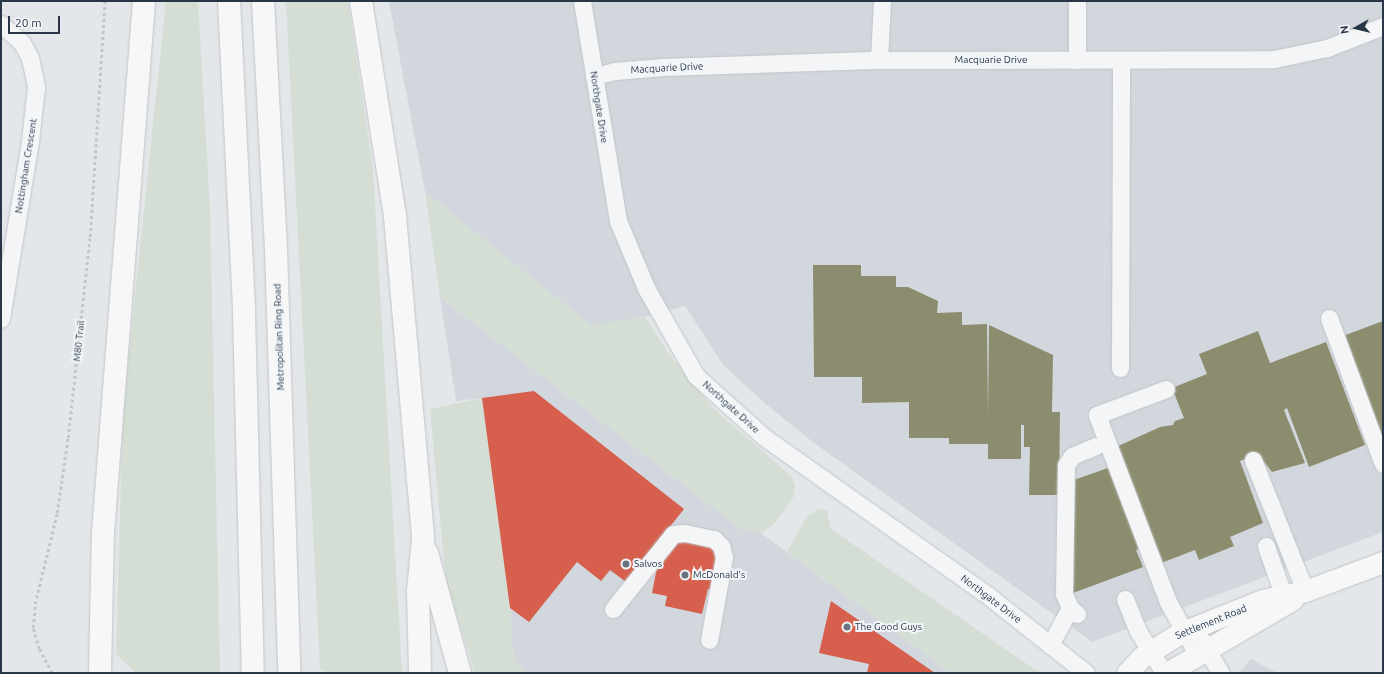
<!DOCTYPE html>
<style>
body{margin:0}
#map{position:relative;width:1384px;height:674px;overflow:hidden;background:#e4e7ea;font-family:Ubuntu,sans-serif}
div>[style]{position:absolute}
.built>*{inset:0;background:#d2d7dd}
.green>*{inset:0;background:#d5ded4}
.shops>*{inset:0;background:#d6604d}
.industry>*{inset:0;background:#8c8c6e}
.path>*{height:2.5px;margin-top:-1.25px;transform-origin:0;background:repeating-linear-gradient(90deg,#c2c6ca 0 3px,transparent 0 6px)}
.roads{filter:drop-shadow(0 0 1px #c2c5c8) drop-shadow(0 0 1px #c2c5c8)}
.minor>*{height:17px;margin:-8.5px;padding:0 8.5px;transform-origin:8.5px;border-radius:8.5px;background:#f4f5f6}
.major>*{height:21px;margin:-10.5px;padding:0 10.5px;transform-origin:10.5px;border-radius:10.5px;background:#f7f7f8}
.highway>*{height:22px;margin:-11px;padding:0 11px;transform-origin:11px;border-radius:11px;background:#f7f7f8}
.dots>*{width:11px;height:11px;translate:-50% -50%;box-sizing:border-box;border:2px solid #f2f6f9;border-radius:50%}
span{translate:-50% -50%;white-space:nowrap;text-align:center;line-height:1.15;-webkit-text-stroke:4px #f2f6f9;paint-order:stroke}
.street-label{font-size:10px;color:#283646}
.poi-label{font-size:10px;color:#283646}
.left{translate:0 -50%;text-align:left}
.frame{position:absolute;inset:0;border:2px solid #283646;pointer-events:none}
.north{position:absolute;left:1336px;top:8px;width:40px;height:40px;-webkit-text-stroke:3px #f2f6f9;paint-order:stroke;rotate:262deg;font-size:11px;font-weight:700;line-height:16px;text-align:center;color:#283646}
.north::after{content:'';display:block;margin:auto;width:14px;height:18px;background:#283646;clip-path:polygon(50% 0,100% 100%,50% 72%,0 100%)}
.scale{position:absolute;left:8px;top:16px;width:52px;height:18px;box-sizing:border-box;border:2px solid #283646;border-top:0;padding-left:5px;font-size:12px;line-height:14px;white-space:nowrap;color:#283646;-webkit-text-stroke:3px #f2f6f9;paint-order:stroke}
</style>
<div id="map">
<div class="built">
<i style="clip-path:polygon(389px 1px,1383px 1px,1383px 532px,1092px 642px,814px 443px,767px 405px,724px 366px,685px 306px,645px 317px,591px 326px,425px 192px)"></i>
<i style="clip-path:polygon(440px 297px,741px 529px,761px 533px,951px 673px,525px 673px,516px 660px,512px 646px,510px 608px,482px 398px,456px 401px)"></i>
<i style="clip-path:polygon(1251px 659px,1277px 673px,1239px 673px)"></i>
</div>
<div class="green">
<i style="clip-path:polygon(166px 1px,198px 1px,210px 209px,220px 673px,136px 673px,116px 654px,123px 410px)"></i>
<i style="clip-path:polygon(286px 1px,348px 1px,373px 169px,402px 673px,329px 673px,320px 669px)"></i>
<i style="clip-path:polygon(425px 192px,591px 325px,645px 317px,669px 354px,712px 407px,792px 477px,795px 486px,793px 498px,774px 524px,761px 533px,741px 529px,440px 297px)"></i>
<i style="clip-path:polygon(482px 398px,510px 608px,512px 646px,516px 660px,525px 673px,475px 673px,447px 584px,444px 562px,430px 409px)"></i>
<i style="clip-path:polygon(818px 509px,827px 510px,831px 529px,1040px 673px,951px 673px,787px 552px,806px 518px)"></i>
</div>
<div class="shops">
<i style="clip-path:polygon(534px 391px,684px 509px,626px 582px,610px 570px,601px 581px,577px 562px,529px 622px,510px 608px,482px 398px)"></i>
<i style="clip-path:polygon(712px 535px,718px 556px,722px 592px,708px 589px,702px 614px,665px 606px,667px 596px,652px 593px,658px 562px,661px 563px,663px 554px,681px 537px)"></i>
<i style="clip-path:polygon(831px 601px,935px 673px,867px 673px,869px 664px,819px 653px)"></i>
</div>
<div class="industry">
<i style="clip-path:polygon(813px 265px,861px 265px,861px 276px,896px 276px,896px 287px,908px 287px,938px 301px,937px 313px,962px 312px,962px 325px,987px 324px,988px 416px,989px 325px,1053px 355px,1052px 412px,1060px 412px,1059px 495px,1029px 495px,1030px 447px,1024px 447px,1024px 425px,1021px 425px,1021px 459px,988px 459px,988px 444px,949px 444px,949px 438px,909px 438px,909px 402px,862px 403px,862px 377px,814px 377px)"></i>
<i style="clip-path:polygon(1383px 321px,1383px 439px,1343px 336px)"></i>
<i style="clip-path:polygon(1258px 331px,1270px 363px,1326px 342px,1365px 445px,1309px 467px,1287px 408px,1284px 410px,1305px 463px,1272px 472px,1258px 454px,1240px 461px,1263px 523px,1230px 537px,1234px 546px,1199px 560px,1195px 550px,1161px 563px,1116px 447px,1160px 427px,1173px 425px,1175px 421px,1184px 418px,1172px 388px,1207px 374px,1199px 354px)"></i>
<i style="clip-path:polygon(1108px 468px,1139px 549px,1136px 550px,1143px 567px,1073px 593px,1068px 591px,1071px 481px)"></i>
</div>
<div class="path">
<i style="left:52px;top:673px;width:27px;rotate:-118deg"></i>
<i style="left:39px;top:649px;width:22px;rotate:-106deg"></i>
<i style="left:33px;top:628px;width:24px;rotate:-85deg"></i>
<i style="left:35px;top:604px;width:94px;rotate:-76.4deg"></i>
<i style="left:57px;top:513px;width:76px;rotate:-81.7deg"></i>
<i style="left:68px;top:438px;width:202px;rotate:-83.8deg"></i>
<i style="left:90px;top:237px;width:236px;rotate:-86.4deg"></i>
</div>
<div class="roads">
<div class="minor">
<i style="left:582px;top:1px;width:223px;rotate:80.7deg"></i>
<i style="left:618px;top:221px;width:73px;rotate:67.3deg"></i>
<i style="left:646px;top:288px;width:101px;rotate:60.4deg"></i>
<i style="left:696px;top:376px;width:91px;rotate:41.9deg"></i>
<i style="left:764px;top:437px;width:278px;rotate:35.3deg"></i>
<i style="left:991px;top:598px;width:121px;rotate:38.3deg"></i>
<i style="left:1px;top:24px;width:28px;rotate:42deg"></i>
<i style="left:22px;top:43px;width:17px;rotate:62deg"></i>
<i style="left:30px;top:58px;width:30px;rotate:78deg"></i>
<i style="left:36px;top:87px;width:54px;rotate:96.3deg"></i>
<i style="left:30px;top:141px;width:180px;rotate:99.3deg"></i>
<i style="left:879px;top:60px;width:59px;rotate:-87.1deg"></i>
<i style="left:1077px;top:60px;width:59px;rotate:-90deg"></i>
<i style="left:594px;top:76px;width:22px;rotate:-13deg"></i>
<i style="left:615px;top:71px;width:48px;rotate:-4.8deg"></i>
<i style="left:663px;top:67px;width:216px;rotate:-1.9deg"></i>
<i style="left:879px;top:60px;width:395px;rotate:-0.1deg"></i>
<i style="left:1274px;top:59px;width:54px;rotate:-11.7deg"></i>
<i style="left:1327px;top:48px;width:60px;rotate:-21.4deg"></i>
<i style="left:1329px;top:318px;width:156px;rotate:69.7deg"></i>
<i style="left:1120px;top:368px;width:307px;rotate:-89.8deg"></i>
<i style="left:1166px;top:389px;width:74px;rotate:159.4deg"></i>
<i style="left:1097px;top:415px;width:200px;rotate:69.2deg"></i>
<i style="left:1168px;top:602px;width:60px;rotate:60.9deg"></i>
<i style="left:1253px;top:460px;width:141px;rotate:68.3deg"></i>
<i style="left:1266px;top:546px;width:60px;rotate:70.7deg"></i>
<i style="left:1125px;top:599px;width:35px;rotate:68deg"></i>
<i style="left:1138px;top:631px;width:49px;rotate:58.2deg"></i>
<i style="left:613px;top:609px;width:96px;rotate:-51.3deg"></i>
<i style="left:673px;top:534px;width:12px;rotate:-5deg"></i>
<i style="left:685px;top:533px;width:30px;rotate:12deg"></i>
<i style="left:714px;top:539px;width:10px;rotate:45deg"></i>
<i style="left:721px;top:546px;width:11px;rotate:75deg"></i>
<i style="left:724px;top:557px;width:84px;rotate:100.2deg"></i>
<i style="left:1077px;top:614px;width:9px;rotate:-139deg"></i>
<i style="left:1070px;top:608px;width:15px;rotate:-113deg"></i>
<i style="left:1064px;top:594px;width:129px;rotate:-89.1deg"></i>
<i style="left:1066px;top:465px;width:11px;rotate:-56deg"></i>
<i style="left:1072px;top:456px;width:25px;rotate:-23deg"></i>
<i style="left:1201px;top:639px;width:39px;rotate:60deg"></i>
<i style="left:1050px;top:645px;width:42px;rotate:-61.6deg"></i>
</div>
<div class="major">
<i style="left:1127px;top:673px;width:22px;rotate:-47deg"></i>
<i style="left:1142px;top:657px;width:45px;rotate:-32.3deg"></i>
<i style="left:1180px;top:633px;width:89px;rotate:-21.7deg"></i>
<i style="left:1263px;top:600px;width:43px;rotate:-12.1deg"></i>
<i style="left:1305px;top:591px;width:83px;rotate:-20.4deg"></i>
<i style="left:1167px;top:673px;width:146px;rotate:-30.4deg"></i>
</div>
<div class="highway">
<i style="left:229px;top:1px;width:311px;rotate:87.2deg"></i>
<i style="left:244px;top:312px;width:361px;rotate:88.6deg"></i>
<i style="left:263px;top:1px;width:247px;rotate:87deg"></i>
<i style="left:276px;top:248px;width:425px;rotate:88.2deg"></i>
<i style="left:361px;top:1px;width:218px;rotate:81deg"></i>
<i style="left:395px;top:216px;width:324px;rotate:85deg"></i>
<i style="left:423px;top:539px;width:52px;rotate:95.5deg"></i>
<i style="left:418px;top:591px;width:82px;rotate:88.6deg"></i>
<i style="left:427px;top:553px;width:124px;rotate:74.6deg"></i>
<i style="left:100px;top:673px;width:140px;rotate:-88.8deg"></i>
<i style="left:103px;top:533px;width:534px;rotate:-85.59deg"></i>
</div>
</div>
<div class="dots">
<i style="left:626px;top:564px;background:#6a747f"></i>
<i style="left:685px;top:575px;background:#6a747f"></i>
<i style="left:847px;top:627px;background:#6a747f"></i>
</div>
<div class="street-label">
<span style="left:991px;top:60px">Macquarie Drive</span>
<span style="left:667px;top:68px;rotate:-3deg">Macquarie Drive</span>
<span style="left:599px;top:107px;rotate:81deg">Northgate Drive</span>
<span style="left:26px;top:166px;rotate:-81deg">Nottingham Crescent</span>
<span style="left:279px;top:337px;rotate:-92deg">Metropolitan Ring Road</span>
<span style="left:79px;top:341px;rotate:-84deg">M80 Trail</span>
<span style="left:731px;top:407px;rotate:42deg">Northgate Drive</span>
<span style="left:991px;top:599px;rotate:37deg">Northgate Drive</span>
<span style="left:1211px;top:622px;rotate:-22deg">Settlement Road</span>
</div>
<div class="poi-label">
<span class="left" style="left:634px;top:564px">Salvos</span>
<span class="left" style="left:693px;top:575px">McDonald's</span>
<span class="left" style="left:855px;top:627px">The Good Guys</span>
</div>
<div class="frame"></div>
<div class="north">N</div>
<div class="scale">20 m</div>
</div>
